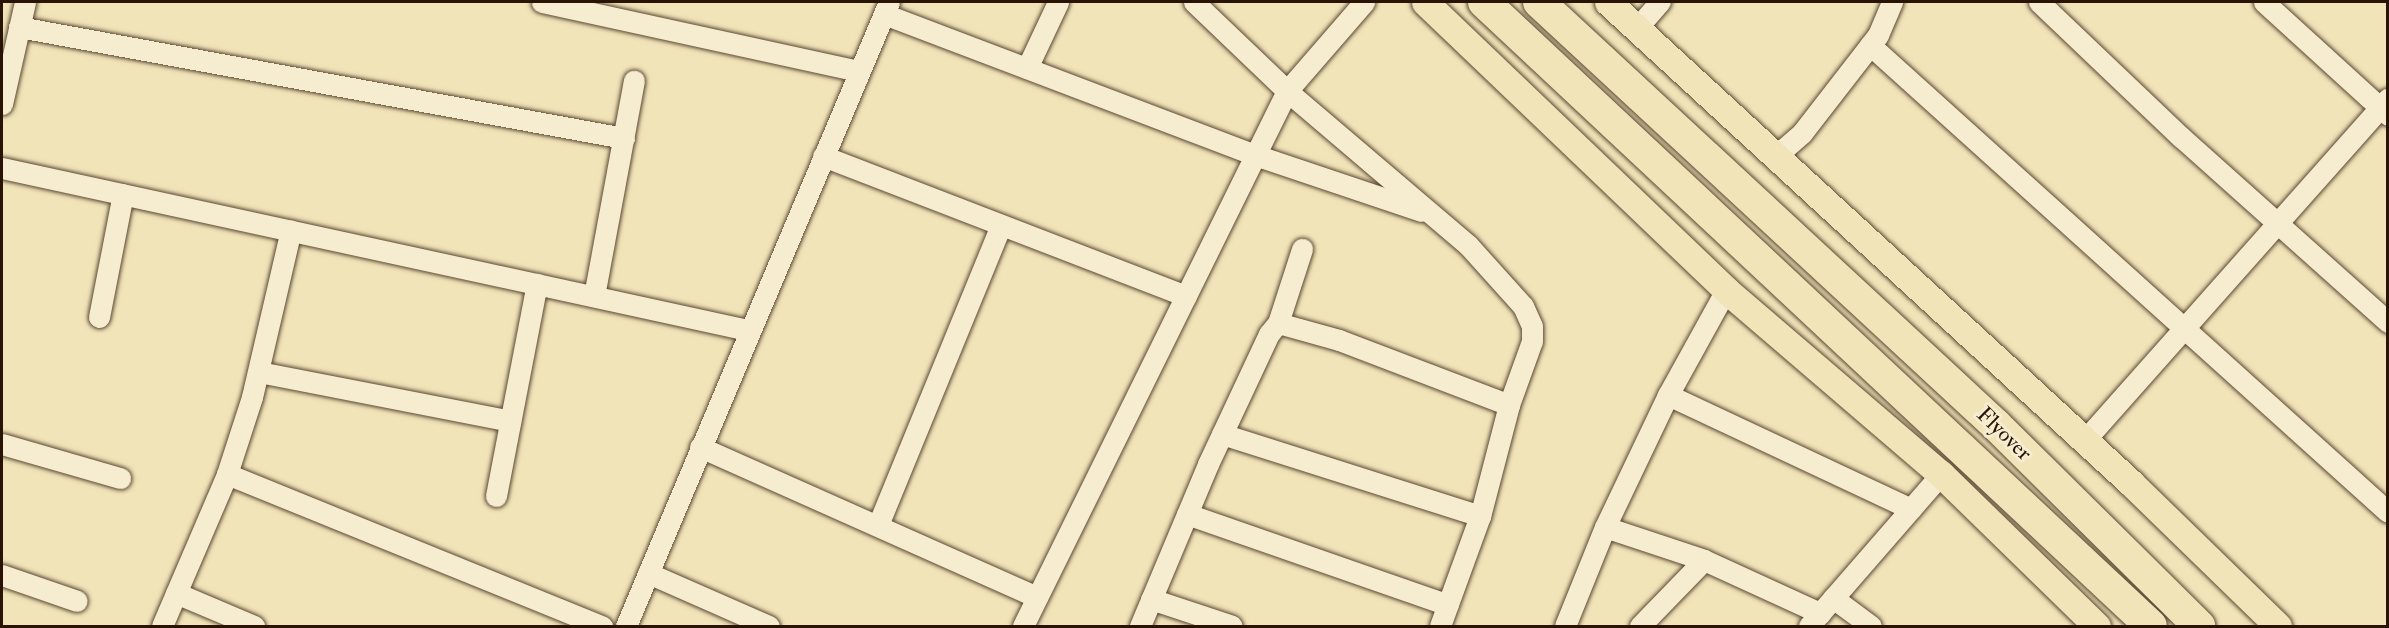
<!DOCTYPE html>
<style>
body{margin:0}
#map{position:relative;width:2389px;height:628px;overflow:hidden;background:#f1e4b8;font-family:"IM FELL Double Pica",serif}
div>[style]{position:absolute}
.roads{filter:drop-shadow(0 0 2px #5a4732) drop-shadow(0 0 2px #5a4732)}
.minor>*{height:21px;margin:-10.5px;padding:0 10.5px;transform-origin:10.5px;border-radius:10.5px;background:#f6edd1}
.major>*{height:27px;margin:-13.5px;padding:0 13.5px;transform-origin:13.5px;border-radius:13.5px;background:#f1e4b8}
.highway>*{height:32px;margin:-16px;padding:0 16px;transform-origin:16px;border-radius:16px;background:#f1e4b8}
span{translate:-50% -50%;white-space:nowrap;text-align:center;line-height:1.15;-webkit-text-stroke:6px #f6edd1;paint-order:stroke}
.street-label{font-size:22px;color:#281305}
.frame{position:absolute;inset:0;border:3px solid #281305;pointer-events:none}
</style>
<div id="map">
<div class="roads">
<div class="minor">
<i style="left:542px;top:2px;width:324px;rotate:12.3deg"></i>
<i style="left:1194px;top:2px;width:129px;rotate:43.7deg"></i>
<i style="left:1287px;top:91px;width:238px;rotate:40.4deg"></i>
<i style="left:1468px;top:245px;width:82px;rotate:48deg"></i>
<i style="left:1523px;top:306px;width:22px;rotate:66deg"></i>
<i style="left:1532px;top:326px;width:15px;rotate:90deg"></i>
<i style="left:1532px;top:341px;width:68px;rotate:109.8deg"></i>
<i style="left:1509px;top:405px;width:115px;rotate:104.6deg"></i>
<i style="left:1480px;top:516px;width:117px;rotate:110deg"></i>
<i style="left:2039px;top:2px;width:196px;rotate:43.6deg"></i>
<i style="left:2181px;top:137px;width:278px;rotate:41.8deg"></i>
<i style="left:2264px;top:2px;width:168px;rotate:42.3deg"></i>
<i style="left:884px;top:14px;width:397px;rotate:20.8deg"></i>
<i style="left:1255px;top:155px;width:175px;rotate:18.6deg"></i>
<i style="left:19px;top:27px;width:615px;rotate:10.4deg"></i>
<i style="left:1637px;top:28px;width:35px;rotate:-49deg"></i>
<i style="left:1870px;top:45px;width:697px;rotate:42.04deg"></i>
<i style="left:1027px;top:68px;width:73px;rotate:-64.8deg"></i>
<i style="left:2px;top:104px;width:105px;rotate:-77.3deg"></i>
<i style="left:1778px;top:154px;width:32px;rotate:-41deg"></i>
<i style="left:1802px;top:133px;width:124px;rotate:-52.2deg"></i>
<i style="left:1878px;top:35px;width:36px;rotate:-67deg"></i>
<i style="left:823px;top:156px;width:389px;rotate:21.1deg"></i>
<i style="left:2px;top:168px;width:763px;rotate:12.25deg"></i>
<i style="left:594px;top:296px;width:219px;rotate:-79.5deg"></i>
<i style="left:99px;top:317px;width:125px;rotate:-79deg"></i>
<i style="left:1278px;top:323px;width:78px;rotate:-72deg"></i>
<i style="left:259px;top:372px;width:256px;rotate:11deg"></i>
<i style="left:1668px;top:395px;width:120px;rotate:-61.1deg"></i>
<i style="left:1222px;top:434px;width:271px;rotate:17.6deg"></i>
<i style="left:2084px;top:441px;width:458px;rotate:-48.4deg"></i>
<i style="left:2px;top:444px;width:123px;rotate:16.1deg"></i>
<i style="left:700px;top:447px;width:369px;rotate:24deg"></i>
<i style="left:227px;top:474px;width:405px;rotate:22.1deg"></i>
<i style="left:496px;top:496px;width:216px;rotate:-79.1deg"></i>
<i style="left:1187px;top:514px;width:276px;rotate:19.2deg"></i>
<i style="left:878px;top:525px;width:324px;rotate:-67.7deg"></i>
<i style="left:1605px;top:527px;width:104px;rotate:18.4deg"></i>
<i style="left:648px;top:573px;width:132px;rotate:23.7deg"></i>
<i style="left:2px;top:575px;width:79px;rotate:19.1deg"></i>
<i style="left:176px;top:593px;width:85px;rotate:22.9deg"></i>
<i style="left:1833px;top:598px;width:47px;rotate:36.4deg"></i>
<i style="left:1151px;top:599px;width:85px;rotate:18.4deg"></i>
<i style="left:162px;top:626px;width:165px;rotate:-66.8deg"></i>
<i style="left:227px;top:474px;width:81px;rotate:-72deg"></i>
<i style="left:252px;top:397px;width:171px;rotate:-76.9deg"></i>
<i style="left:626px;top:626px;width:677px;rotate:-67.15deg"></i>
<i style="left:1023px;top:626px;width:597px;rotate:-63.74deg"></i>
<i style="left:1287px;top:91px;width:118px;rotate:-49.1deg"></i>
<i style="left:1140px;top:626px;width:176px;rotate:-67.2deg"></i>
<i style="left:1208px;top:464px;width:144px;rotate:-64.9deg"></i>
<i style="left:1269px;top:334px;width:14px;rotate:-51deg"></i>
<i style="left:1278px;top:323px;width:63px;rotate:15.6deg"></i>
<i style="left:1339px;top:340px;width:182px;rotate:20.9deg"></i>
<i style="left:1565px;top:626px;width:107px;rotate:-68deg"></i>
<i style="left:1605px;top:527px;width:146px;rotate:-64.5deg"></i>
<i style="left:1668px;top:395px;width:268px;rotate:25.1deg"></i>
<i style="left:1640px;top:626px;width:92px;rotate:-45.9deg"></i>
<i style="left:1704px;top:560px;width:128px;rotate:24.6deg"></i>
<i style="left:1809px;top:626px;width:201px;rotate:-49deg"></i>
</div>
<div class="major">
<i style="left:1425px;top:2px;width:417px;rotate:43.7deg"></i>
<i style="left:1726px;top:290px;width:283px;rotate:40.6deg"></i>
<i style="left:1941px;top:474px;width:218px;rotate:44.3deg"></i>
<i style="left:1608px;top:2px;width:711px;rotate:42.6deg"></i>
<i style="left:2131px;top:483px;width:205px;rotate:44.2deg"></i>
</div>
<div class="highway">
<i style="left:1484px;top:2px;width:913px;rotate:43.09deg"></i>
<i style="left:1539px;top:2px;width:623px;rotate:42.79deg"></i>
<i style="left:1996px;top:425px;width:286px;rotate:44.7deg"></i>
</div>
</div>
<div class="street-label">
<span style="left:2004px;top:434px;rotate:44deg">Flyover</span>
</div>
<div class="frame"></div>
</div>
